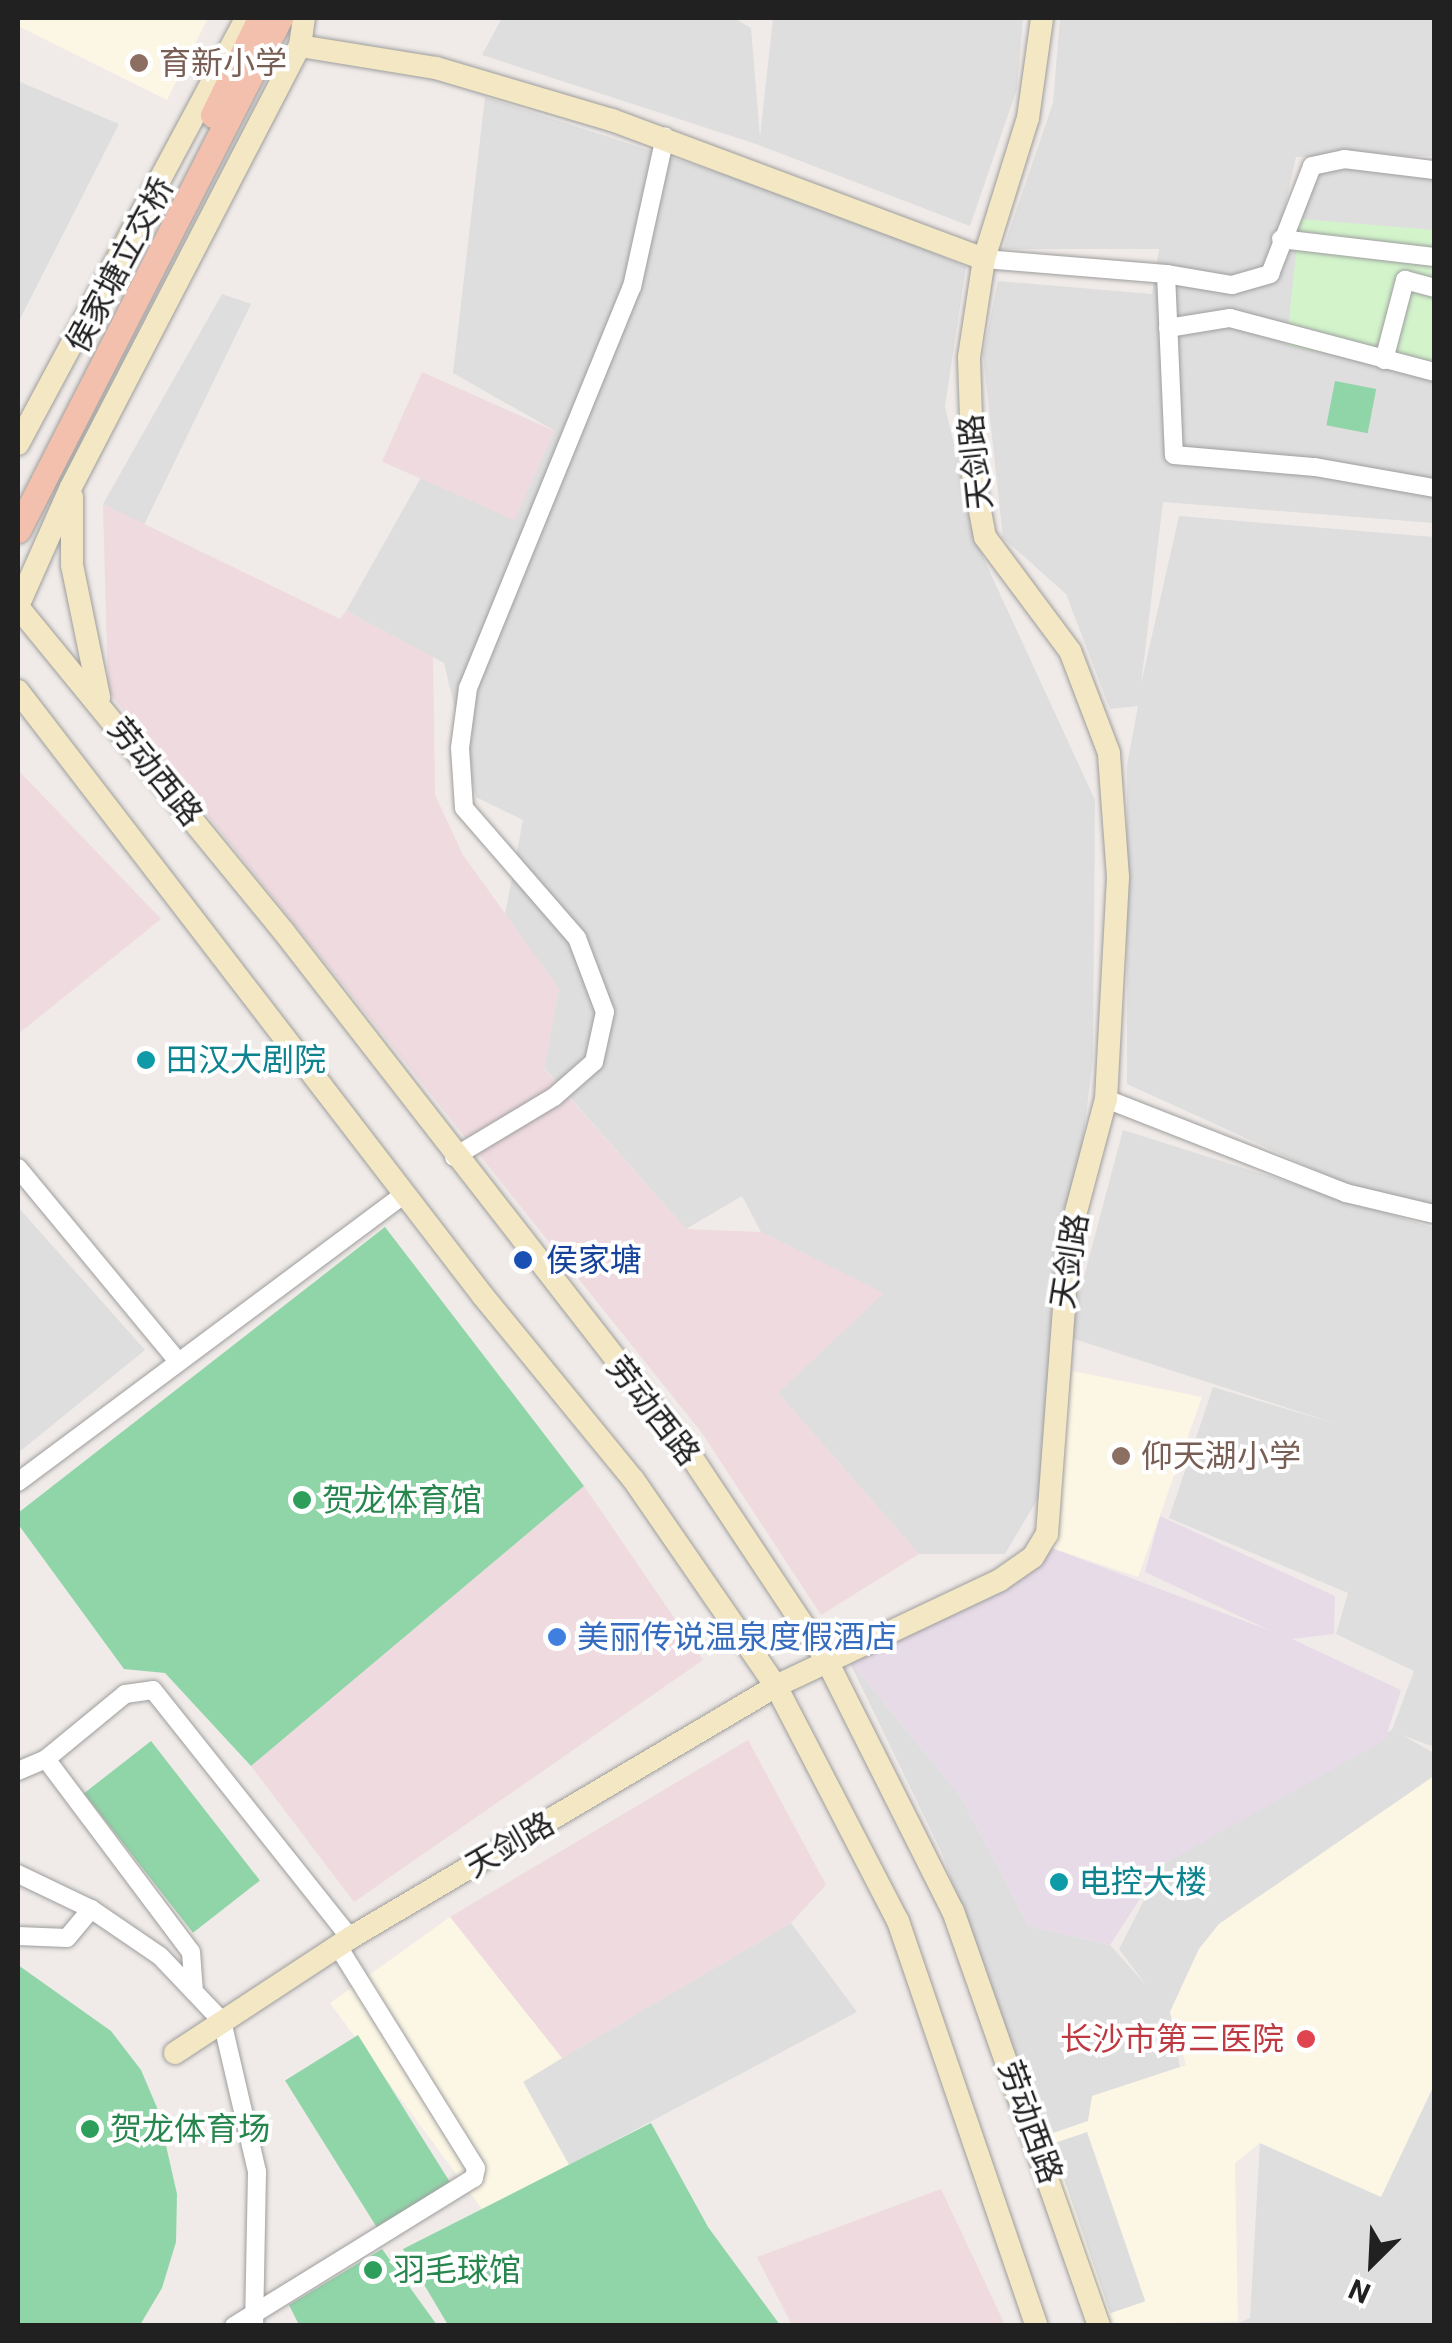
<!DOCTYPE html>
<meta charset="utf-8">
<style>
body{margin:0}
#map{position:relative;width:1452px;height:2343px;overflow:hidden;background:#f0ebe8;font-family:Roboto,"Noto Sans SC",sans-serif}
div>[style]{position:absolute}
.residential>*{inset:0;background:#dedede}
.commercial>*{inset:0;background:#eedadf;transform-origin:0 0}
.industrial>*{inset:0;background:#e7dbe8}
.education>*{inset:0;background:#fcf6e5}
.park>*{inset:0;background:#d3f4cb}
.pitch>*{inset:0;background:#90d5a8;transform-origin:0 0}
.parking>*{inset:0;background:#ddd;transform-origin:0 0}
.roads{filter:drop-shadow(0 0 2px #9e9e9e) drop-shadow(0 0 2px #9e9e9e)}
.street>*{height:18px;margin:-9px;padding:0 9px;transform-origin:9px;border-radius:9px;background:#fff}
.secondary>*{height:22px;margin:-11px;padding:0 11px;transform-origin:11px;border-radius:11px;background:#f3e8c3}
.primary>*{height:25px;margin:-12.5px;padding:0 12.5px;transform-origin:12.5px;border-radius:12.5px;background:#f2c0ac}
.dots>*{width:28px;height:28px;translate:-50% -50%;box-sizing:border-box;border:5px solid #fff;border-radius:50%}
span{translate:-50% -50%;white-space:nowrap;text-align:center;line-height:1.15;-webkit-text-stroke:8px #fff;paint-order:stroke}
.education-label{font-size:32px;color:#785e54}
.left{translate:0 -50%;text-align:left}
.street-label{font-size:32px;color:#212121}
.culture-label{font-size:32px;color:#0d838f}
.transit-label{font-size:32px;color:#164399}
.leisure-label{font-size:32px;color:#27864d}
.shop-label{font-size:32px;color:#366cbe}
.health-label{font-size:32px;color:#be3a42}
.right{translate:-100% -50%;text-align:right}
.frame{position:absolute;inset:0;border:20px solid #212121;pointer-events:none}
.north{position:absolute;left:1322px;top:2213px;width:100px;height:100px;-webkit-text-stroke:8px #fff;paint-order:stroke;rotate:204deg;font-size:28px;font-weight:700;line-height:40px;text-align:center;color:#212121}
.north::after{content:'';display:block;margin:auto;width:35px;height:45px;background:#212121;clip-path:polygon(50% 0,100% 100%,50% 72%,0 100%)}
</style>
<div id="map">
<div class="residential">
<i style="clip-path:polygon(502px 18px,734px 18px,751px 28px,760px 137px,773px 18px,1023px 18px,1017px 89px,970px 226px,759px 145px,482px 55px)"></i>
<i style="clip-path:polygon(1060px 18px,1434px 18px,1434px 156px,1296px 157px,1272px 265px,1312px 166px,1434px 173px,1434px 523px,1163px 502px,1141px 684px,1179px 516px,1434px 537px,1434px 1224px,1127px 1084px,1127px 765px,1138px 706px,1110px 709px,1066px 594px,1003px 538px,983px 354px,998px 281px,1152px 294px,1159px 249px,1003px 249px,1053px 103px)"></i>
<i style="clip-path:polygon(18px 81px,119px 124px,18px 323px)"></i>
<i style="clip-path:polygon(485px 97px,833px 210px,966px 267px,945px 406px,977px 544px,1095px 800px,1093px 1057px,1040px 1495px,1005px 1554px,919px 1554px,778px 1393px,883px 1293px,761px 1232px,742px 1196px,686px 1229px,544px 1068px,559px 989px,505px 914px,523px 820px,476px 797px,444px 663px,346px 611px,423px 474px,555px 431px,453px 373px)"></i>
<i style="clip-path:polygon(222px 294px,251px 304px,144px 525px,103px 504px)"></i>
<i style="clip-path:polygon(1123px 1130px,1434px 1228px,1434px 1747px,1402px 1735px,1434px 1753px,1434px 1777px,1219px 1924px,1199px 1949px,1170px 2012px,1180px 2068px,1093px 2096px,1088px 2121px,1042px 2137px,942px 1853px,848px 1659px,962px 1798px,1028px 1926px,1110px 1945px,1146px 1985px,1119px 1949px,1162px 1865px,1392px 1730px,1414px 1671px,1336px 1634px,1348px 1593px,1169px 1518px,1213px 1387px,1343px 1426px,1068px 1337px)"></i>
<i style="clip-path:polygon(18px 1207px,145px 1350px,18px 1453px)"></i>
<i style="clip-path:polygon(791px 1923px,857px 2012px,569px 2165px,523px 2081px)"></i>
<i style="clip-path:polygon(1434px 2085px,1434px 2325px,1232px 2326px,1250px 2318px,1260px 2143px,1381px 2196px)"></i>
</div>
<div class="commercial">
<i style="left:422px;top:372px;width:145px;height:98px;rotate:24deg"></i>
<i style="clip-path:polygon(103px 504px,340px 619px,346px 611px,433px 657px,435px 795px,463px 855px,559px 989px,544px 1069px,686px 1229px,761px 1232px,884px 1293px,778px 1393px,919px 1554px,821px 1615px,702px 1433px,108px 691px)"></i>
<i style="clip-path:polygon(18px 770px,161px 919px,18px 1034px)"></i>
<i style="clip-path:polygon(584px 1486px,703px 1660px,354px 1902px,251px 1766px)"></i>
<i style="clip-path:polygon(748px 1740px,826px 1885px,791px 1923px,562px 2058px,450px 1917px)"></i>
<i style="clip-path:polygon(941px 2189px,1005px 2325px,792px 2325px,757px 2257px)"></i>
</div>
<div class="industrial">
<i style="clip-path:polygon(1160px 1516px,1335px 1596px,1334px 1634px,1292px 1639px,1401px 1690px,1385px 1740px,1162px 1865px,1110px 1945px,1028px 1926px,962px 1798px,848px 1659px,1049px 1547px,1271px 1631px,1145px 1572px)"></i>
</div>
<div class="education">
<i style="clip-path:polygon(18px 18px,208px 18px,167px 100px,18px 26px)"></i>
<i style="clip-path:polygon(1072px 1371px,1202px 1397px,1138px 1577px,1049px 1547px)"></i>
<i style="clip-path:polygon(1434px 1776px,1434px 2085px,1381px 2197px,1260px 2143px,1235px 2163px,1238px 2321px,1111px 2325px,1042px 2137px,1088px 2121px,1092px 2096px,1186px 2065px,1170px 2012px,1199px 1949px,1219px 1924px)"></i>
<i style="clip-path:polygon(450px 1917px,562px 2058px,523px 2082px,569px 2165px,482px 2209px,330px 2003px)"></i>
</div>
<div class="park">
<i style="clip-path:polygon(1300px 219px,1434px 230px,1434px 377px,1286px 345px)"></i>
</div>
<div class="pitch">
<i style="left:1335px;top:381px;width:42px;height:45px;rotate:11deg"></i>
<i style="clip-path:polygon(385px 1227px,584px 1486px,251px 1766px,165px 1673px,124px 1669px,18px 1524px,18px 1513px)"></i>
<i style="left:151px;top:1741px;width:177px;height:85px;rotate:52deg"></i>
<i style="clip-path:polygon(18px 1965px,111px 2031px,141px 2070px,158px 2110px,177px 2194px,176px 2242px,162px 2288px,140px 2325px,18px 2325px)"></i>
<i style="left:358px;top:2035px;width:178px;height:86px;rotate:58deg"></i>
<i style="clip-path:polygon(651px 2123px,708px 2227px,780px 2325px,448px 2325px,403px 2249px)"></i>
<i style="clip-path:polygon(382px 2249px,437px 2325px,299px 2325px,289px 2305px)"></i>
</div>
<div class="parking">
<i style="left:1087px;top:2132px;width:179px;height:37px;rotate:71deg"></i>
</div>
<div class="roads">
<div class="street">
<i style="left:1281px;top:239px;width:154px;rotate:6.7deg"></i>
<i style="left:984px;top:259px;width:183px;rotate:4.7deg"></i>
<i style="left:1166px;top:274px;width:181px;rotate:87.5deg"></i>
<i style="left:1174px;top:455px;width:142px;rotate:4.9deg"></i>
<i style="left:1315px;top:467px;width:121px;rotate:10deg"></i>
<i style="left:1166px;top:274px;width:67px;rotate:9.5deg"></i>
<i style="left:1232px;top:285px;width:40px;rotate:-16deg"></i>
<i style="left:1270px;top:274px;width:116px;rotate:-68.7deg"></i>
<i style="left:1312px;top:166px;width:33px;rotate:-12deg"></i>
<i style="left:1344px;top:159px;width:91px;rotate:7deg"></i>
<i style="left:1168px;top:328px;width:63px;rotate:-9.2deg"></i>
<i style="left:1230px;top:318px;width:211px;rotate:14.8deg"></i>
<i style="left:1384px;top:360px;width:83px;rotate:-75.3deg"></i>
<i style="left:1405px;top:280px;width:30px;rotate:15deg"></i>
<i style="left:1106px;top:1099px;width:258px;rotate:21.4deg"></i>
<i style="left:1346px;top:1193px;width:90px;rotate:13.4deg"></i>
<i style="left:454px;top:1157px;width:117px;rotate:-31deg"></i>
<i style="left:554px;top:1097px;width:53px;rotate:-41.2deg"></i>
<i style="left:594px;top:1062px;width:51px;rotate:-77.6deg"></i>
<i style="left:605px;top:1012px;width:79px;rotate:-110.7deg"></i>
<i style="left:577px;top:938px;width:172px;rotate:-131deg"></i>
<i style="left:464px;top:808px;width:60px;rotate:-93.8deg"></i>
<i style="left:460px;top:748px;width:61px;rotate:-82.4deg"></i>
<i style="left:468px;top:688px;width:433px;rotate:-67.8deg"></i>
<i style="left:632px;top:287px;width:154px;rotate:-77.6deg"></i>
<i style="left:18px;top:1168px;width:249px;rotate:50.4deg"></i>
<i style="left:18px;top:1482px;width:482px;rotate:-36.7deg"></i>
<i style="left:46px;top:1759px;width:241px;rotate:53.1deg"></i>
<i style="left:191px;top:1952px;width:40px;rotate:85.7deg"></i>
<i style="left:18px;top:1771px;width:30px;rotate:-23deg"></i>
<i style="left:46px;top:1759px;width:102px;rotate:-39.4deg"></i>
<i style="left:125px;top:1694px;width:28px;rotate:-8deg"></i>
<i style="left:153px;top:1690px;width:317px;rotate:51.5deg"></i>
<i style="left:18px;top:1874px;width:81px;rotate:25.6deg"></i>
<i style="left:91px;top:1909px;width:83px;rotate:34.3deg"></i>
<i style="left:160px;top:1956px;width:90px;rotate:46.4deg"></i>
<i style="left:222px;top:2021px;width:155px;rotate:76.9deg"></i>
<i style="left:257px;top:2172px;width:154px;rotate:91.1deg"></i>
<i style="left:18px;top:1936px;width:49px;rotate:2.3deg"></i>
<i style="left:67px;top:1938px;width:38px;rotate:-50deg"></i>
<i style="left:234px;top:2326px;width:282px;rotate:-31.7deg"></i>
<i style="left:474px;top:2178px;width:10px;rotate:-79deg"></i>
<i style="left:476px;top:2168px;width:261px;rotate:-121.9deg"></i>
</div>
<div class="secondary">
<i style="left:300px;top:46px;width:138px;rotate:9.2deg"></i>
<i style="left:436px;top:68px;width:184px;rotate:16.5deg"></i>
<i style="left:612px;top:120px;width:397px;rotate:20.5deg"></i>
<i style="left:18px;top:444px;width:483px;rotate:-61.8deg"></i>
<i style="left:72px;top:497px;width:68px;rotate:90deg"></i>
<i style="left:72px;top:565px;width:135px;rotate:78.4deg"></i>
<i style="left:18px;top:606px;width:130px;rotate:-66deg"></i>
<i style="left:71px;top:487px;width:497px;rotate:-62.6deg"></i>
<i style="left:300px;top:46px;width:28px;rotate:-82deg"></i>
<i style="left:18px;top:607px;width:420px;rotate:50.7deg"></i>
<i style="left:284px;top:932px;width:660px;rotate:52.14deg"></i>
<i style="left:689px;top:1453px;width:250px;rotate:56.4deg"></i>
<i style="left:827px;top:1661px;width:280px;rotate:63.3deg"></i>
<i style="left:953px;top:1911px;width:440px;rotate:70.6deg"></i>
<i style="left:18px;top:691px;width:763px;rotate:52.45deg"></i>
<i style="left:483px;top:1296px;width:237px;rotate:50.7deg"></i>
<i style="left:633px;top:1479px;width:252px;rotate:55.4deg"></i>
<i style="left:776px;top:1686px;width:265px;rotate:62.6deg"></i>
<i style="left:898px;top:1921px;width:428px;rotate:71.1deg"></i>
<i style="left:175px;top:2053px;width:209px;rotate:-33.3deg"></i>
<i style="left:350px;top:1938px;width:495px;rotate:-30.6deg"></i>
<i style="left:776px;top:1686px;width:248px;rotate:-25.3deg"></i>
<i style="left:1000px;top:1580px;width:40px;rotate:-34.9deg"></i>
<i style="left:1033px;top:1557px;width:27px;rotate:-59deg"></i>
<i style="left:1047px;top:1534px;width:297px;rotate:-85.7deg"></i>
<i style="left:1069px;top:1238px;width:144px;rotate:-75.1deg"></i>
<i style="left:1106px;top:1099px;width:222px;rotate:-86.9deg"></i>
<i style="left:1118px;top:877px;width:124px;rotate:-94.2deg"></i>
<i style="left:1109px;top:753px;width:109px;rotate:-110.9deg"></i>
<i style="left:1070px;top:651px;width:142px;rotate:-126.7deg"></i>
<i style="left:985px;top:537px;width:64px;rotate:-100.8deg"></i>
<i style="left:973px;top:474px;width:117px;rotate:-92deg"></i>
<i style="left:969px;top:357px;width:99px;rotate:-81.3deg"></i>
<i style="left:984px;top:259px;width:148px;rotate:-72.7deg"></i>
<i style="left:1028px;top:118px;width:101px;rotate:-82deg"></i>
</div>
<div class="primary">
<i style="left:213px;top:115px;width:108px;rotate:-64.1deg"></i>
<i style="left:18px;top:530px;width:575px;rotate:-62.9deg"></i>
</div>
</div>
<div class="dots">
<i style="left:139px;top:63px;background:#8d6e63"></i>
<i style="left:146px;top:1060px;background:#0f9aa8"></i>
<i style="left:523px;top:1260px;background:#1a4fb4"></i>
<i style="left:1121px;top:1456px;background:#8d6e63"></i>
<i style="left:302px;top:1500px;background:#2e9e5b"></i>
<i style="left:557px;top:1637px;background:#3f7fe0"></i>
<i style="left:1059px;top:1882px;background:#0f9aa8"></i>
<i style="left:1306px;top:2039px;background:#e0444e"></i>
<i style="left:90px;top:2129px;background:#2e9e5b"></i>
<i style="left:373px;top:2270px;background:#2e9e5b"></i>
</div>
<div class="education-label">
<span class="left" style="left:159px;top:63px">育新小学</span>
<span class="left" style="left:1141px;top:1456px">仰天湖小学</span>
</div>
<div class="street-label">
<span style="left:120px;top:265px;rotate:-62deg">侯家塘立交桥</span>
<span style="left:976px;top:462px;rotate:-96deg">天剑路</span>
<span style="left:155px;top:772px;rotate:51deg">劳动西路</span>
<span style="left:1070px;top:1261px;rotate:-81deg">天剑路</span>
<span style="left:653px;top:1411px;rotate:52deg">劳动西路</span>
<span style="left:510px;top:1845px;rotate:-30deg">天剑路</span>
<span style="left:1030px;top:2122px;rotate:70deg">劳动西路</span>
</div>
<div class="culture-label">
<span class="left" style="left:166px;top:1060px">田汉大剧院</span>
<span class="left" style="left:1079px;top:1882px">电控大楼</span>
</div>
<div class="transit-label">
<span class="left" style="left:546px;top:1260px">侯家塘</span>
</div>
<div class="leisure-label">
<span class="left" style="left:322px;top:1500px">贺龙体育馆</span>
<span class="left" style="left:110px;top:2129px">贺龙体育场</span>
<span class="left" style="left:393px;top:2270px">羽毛球馆</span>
</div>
<div class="shop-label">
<span class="left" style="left:577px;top:1637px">美丽传说温泉度假酒店</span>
</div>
<div class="health-label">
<span class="right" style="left:1284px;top:2039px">长沙市第三医院</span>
</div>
<div class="frame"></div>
<div class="north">N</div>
</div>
